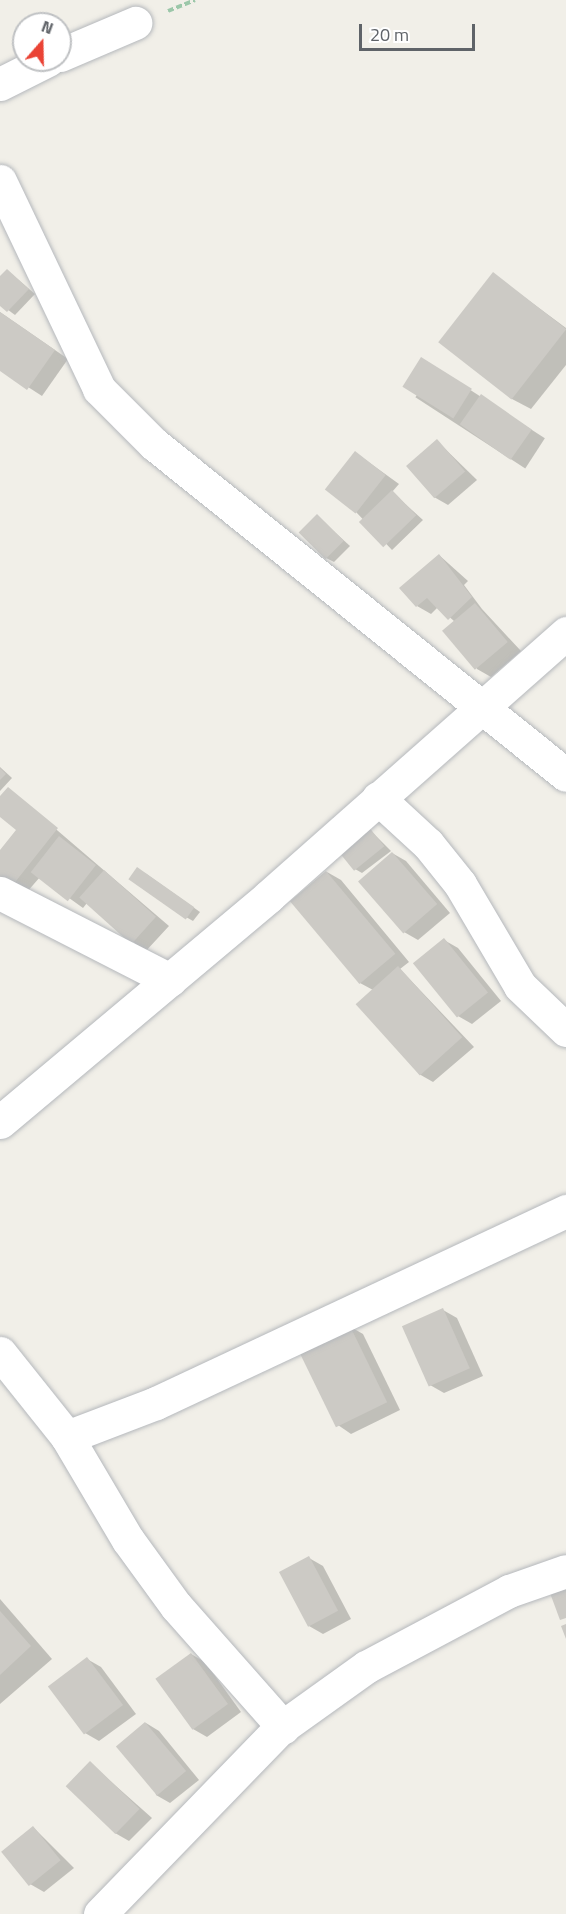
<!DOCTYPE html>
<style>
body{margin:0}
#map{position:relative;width:566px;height:1914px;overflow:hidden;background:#f1efe8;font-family:"Titillium Web",sans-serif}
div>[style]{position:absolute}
.shadow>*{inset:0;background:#0003;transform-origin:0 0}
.building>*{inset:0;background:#cccac5;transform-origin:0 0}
.path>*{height:4px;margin-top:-2px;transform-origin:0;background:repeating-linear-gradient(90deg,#9cc7a9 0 6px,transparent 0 9px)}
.roads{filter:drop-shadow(0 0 2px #b5b8bc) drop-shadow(0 0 2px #b5b8bc)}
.minor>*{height:33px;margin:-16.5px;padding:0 16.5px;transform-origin:16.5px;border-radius:16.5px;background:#fff}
span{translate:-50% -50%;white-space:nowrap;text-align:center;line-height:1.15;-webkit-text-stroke:4.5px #fff;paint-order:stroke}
.north{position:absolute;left:12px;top:12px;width:60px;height:60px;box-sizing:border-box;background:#fff;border:2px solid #bfc1c3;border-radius:50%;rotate:20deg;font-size:16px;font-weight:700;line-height:24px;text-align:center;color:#5f6368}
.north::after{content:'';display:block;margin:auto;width:21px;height:27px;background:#ea4335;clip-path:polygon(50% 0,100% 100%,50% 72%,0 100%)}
.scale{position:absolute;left:359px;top:24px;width:116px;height:27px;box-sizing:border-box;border:3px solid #5f6368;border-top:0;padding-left:8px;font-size:18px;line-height:21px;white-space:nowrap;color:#5f6368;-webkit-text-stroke:4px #fff;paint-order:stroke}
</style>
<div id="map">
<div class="shadow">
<i style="clip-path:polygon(8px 271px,35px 294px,15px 315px,0 304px,0 279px)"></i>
<i style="clip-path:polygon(493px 274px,566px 328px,566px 365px,531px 409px,512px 399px)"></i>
<i style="clip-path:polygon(0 312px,68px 359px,42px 396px,0 369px)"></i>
<i style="left:435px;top:367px;width:131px;height:36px;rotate:33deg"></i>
<i style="clip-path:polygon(437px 441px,477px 480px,448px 505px,434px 497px)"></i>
<i style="clip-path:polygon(356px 453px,399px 484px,392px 492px,423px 520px,392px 550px,356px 512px)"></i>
<i style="clip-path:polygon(317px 516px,350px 546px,334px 562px,326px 558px)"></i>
<i style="clip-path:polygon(439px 555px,468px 581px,464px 585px,482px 609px,521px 651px,491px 677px,477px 669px,454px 621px,438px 607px,431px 614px,417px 606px)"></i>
<i style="clip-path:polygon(0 767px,12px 778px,0 791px)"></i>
<i style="clip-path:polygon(9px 789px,169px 926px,145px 952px,87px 903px,83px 908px,40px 877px,27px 892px,0 874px,0 853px,18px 830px,0 815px,0 799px)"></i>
<i style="clip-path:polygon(368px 828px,391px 851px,362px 873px,355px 869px)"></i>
<i style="clip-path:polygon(392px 853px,406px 861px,450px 913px,418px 940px,404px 932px)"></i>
<i style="clip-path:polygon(327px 872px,341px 880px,409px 962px,400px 969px,474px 1047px,433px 1082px,419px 1074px,373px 990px,360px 983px)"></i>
<i style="clip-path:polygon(145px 873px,200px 912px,193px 921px,186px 917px)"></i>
<i style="clip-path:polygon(444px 940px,458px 948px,501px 1001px,472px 1024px,458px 1016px)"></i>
<i style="clip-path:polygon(443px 1310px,457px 1318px,483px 1376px,444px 1393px,430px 1385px)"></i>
<i style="clip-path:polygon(349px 1326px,363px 1334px,400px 1410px,351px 1434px,338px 1425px)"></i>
<i style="clip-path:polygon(309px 1558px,323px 1566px,351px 1619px,323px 1634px,309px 1626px)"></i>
<i style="clip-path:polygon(0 1599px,52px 1659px,0 1704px)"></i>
<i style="clip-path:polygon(191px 1654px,205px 1662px,241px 1712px,207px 1737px,193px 1729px)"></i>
<i style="clip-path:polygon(87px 1659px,101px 1667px,136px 1714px,99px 1741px,85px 1733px)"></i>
<i style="clip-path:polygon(146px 1723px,159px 1731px,199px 1780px,170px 1803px,156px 1795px)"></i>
<i style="clip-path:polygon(90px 1763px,152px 1818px,129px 1841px,115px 1833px)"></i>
<i style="clip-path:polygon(33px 1827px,74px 1868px,44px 1892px,30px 1884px)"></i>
</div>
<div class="building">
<i style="clip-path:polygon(7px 269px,29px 289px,7px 312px,0 306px,0 276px)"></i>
<i style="left:493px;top:272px;width:93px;height:89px;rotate:38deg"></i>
<i style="clip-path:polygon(0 312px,55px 350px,27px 390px,0 371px)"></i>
<i style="left:421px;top:357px;width:60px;height:35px;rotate:32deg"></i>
<i style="left:481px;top:394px;width:62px;height:37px;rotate:35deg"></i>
<i style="left:437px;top:439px;width:43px;height:41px;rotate:49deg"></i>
<i style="left:355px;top:451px;width:39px;height:49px;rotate:38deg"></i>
<i style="left:392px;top:490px;width:35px;height:46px;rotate:46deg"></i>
<i style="left:317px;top:514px;width:38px;height:26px;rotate:45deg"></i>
<i style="clip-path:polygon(439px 554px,472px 597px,448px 620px,427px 598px,416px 607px,399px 588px)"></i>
<i style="left:475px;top:603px;width:51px;height:43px;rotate:50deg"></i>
<i style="clip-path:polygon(0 768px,6px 774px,0 780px)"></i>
<i style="clip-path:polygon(8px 787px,58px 828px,12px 886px,0 876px,0 850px,16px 830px,0 817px,0 796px)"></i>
<i style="left:368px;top:826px;width:26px;height:39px;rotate:51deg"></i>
<i style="left:59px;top:836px;width:47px;height:46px;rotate:38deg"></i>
<i style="left:392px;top:852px;width:69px;height:45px;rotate:49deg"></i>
<i style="left:137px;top:867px;width:70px;height:15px;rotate:35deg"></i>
<i style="left:104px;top:870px;width:70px;height:37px;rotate:42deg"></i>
<i style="left:326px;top:871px;width:108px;height:47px;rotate:50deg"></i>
<i style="left:444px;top:938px;width:70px;height:40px;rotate:51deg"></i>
<i style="left:398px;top:966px;width:96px;height:57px;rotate:48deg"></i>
<i style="left:443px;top:1308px;width:66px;height:45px;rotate:66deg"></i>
<i style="left:349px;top:1324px;width:87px;height:57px;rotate:64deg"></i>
<i style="left:309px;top:1556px;width:62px;height:34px;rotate:62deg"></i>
<i style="clip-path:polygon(566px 1578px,566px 1618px,560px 1620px,547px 1585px)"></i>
<i style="clip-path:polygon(0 1611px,31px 1646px,0 1675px)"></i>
<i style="clip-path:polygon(566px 1624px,566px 1639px,561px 1626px)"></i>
<i style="left:191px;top:1653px;width:63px;height:44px;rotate:54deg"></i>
<i style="left:87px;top:1657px;width:60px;height:49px;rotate:53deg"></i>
<i style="left:145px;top:1722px;width:64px;height:38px;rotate:50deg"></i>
<i style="left:90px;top:1761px;width:69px;height:35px;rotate:44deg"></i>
<i style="left:33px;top:1826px;width:44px;height:41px;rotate:51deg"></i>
</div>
<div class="path">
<i style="left:168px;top:11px;width:29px;rotate:-22deg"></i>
</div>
<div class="roads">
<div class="minor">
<i style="left:60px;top:55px;width:82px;rotate:-23.1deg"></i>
<i style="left:0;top:84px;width:54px;rotate:-26.6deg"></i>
<i style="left:0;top:181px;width:230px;rotate:64.5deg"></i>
<i style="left:99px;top:389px;width:78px;rotate:45deg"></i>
<i style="left:154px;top:444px;width:528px;rotate:38.78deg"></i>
<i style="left:378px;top:798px;width:68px;rotate:42.6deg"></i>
<i style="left:428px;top:844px;width:51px;rotate:51.3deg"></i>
<i style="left:460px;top:884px;width:118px;rotate:59.5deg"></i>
<i style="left:520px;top:986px;width:64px;rotate:43.7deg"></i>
<i style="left:0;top:893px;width:191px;rotate:27.1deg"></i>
<i style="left:0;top:1122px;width:351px;rotate:-40deg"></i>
<i style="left:269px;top:896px;width:397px;rotate:-41.5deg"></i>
<i style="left:0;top:1353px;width:107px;rotate:51.4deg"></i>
<i style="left:67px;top:1437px;width:120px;rotate:59.4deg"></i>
<i style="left:128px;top:1540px;width:82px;rotate:54deg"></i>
<i style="left:176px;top:1606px;width:162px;rotate:48.5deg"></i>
<i style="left:67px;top:1437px;width:95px;rotate:-20.9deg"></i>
<i style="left:156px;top:1403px;width:453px;rotate:-25.1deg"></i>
<i style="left:100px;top:1914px;width:256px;rotate:-45.9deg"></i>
<i style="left:278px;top:1730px;width:108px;rotate:-35.6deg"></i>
<i style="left:366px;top:1667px;width:162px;rotate:-28deg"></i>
<i style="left:509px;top:1591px;width:60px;rotate:-19.3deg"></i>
</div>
</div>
<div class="north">N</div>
<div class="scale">20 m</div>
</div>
